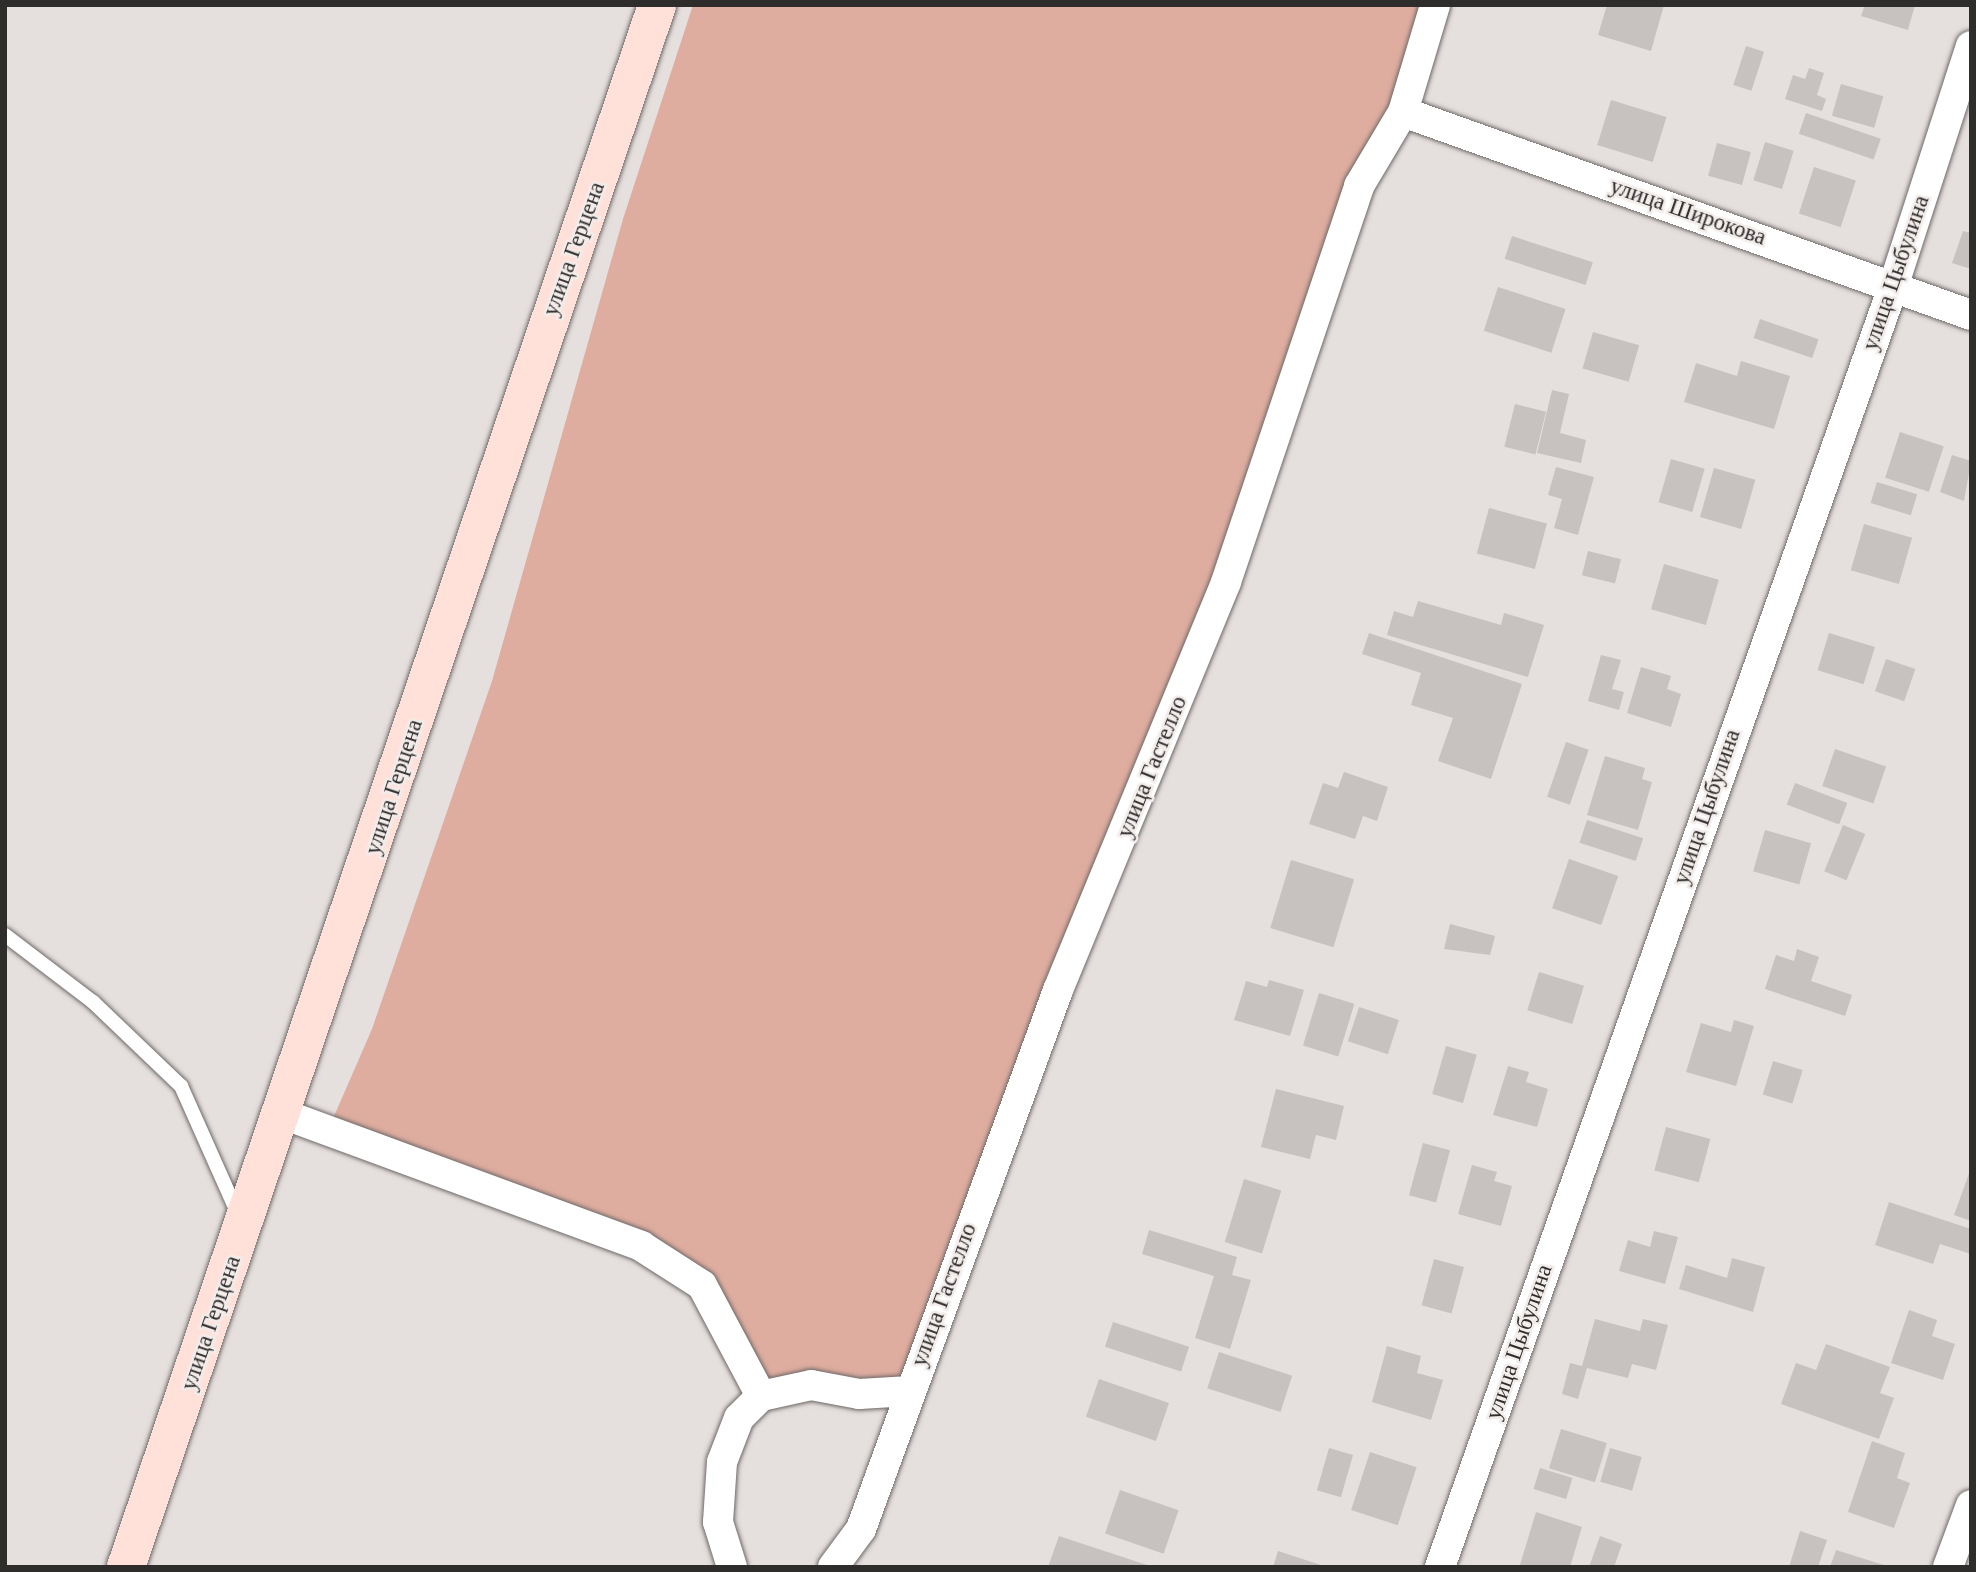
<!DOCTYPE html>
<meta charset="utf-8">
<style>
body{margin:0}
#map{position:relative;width:1976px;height:1572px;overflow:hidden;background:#e5dfdd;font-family:Georgia,serif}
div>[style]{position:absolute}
.green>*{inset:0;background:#dfada0}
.building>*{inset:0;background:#c7c2c0;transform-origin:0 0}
.roads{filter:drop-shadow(0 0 2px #6e6968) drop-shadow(0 0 2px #6e6968)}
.lane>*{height:14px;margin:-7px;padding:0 7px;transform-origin:7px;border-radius:7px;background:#fff}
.street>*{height:30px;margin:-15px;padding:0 15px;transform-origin:15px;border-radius:15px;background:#fff}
.secondary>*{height:38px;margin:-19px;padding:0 19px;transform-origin:19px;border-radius:19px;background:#ffe1da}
span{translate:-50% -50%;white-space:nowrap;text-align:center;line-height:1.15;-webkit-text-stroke:5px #f2ecea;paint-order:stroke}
.street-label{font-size:23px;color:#2f2d2c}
.frame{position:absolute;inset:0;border:7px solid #2f2d2c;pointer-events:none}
</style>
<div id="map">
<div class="green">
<i style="clip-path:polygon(693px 5px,1435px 5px,910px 1391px,761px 1396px,702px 1285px,328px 1130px,372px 1029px,492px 681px,623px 219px)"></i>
</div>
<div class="building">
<i style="clip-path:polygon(1607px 5px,1664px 5px,1651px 51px,1598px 35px)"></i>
<i style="clip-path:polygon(1865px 5px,1915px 5px,1908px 30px,1861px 16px)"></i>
<i style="left:1746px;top:46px;width:19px;height:41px;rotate:18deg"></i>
<i style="clip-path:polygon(1809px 68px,1824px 73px,1817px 95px,1826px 99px,1822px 111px,1785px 99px,1793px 75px,1805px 79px)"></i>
<i style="left:1841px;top:84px;width:44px;height:33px;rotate:16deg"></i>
<i style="left:1611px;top:100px;width:58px;height:47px;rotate:17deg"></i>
<i style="left:1806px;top:113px;width:79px;height:22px;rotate:19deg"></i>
<i style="left:1765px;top:142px;width:30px;height:40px;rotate:17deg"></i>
<i style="left:1717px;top:143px;width:35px;height:34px;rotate:15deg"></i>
<i style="left:1814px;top:167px;width:44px;height:49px;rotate:18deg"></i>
<i style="clip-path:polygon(1963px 231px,1971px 233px,1971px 269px,1952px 263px)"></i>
<i style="left:1512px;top:236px;width:85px;height:24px;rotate:18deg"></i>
<i style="left:1498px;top:287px;width:71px;height:46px;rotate:18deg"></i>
<i style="left:1760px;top:319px;width:62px;height:20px;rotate:19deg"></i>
<i style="left:1593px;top:332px;width:48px;height:38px;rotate:16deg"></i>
<i style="clip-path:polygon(1741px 361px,1790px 376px,1774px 429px,1684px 402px,1696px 363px,1737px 376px)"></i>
<i style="clip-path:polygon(1552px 390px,1569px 394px,1560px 433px,1586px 440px,1581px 463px,1537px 453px)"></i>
<i style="left:1515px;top:404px;width:32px;height:44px;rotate:14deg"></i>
<i style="left:1900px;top:432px;width:46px;height:48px;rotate:18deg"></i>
<i style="clip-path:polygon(1952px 455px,1971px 461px,1964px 501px,1940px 492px)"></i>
<i style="left:1671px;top:459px;width:35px;height:45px;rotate:16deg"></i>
<i style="clip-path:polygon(1556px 467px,1594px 477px,1578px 535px,1554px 528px,1562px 499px,1548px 495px)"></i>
<i style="left:1714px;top:468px;width:43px;height:51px;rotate:16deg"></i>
<i style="left:1877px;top:482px;width:42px;height:22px;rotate:17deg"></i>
<i style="left:1489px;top:508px;width:60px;height:47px;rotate:15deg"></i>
<i style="left:1864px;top:524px;width:50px;height:48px;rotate:16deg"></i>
<i style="left:1588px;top:551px;width:34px;height:25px;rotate:14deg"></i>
<i style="left:1664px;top:564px;width:57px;height:47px;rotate:16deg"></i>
<i style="clip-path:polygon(1418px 601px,1501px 625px,1504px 613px,1544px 625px,1528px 677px,1387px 635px,1394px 611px,1413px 617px)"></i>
<i style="clip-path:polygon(1369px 633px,1522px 684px,1491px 779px,1438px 761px,1453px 718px,1411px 705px,1421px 673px,1362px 654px)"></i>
<i style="left:1829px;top:633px;width:48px;height:39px;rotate:17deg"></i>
<i style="clip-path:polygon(1601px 655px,1621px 660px,1612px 689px,1624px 692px,1619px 710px,1588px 701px)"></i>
<i style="left:1886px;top:659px;width:31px;height:34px;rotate:19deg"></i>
<i style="clip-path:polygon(1641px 667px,1671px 676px,1667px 689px,1681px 694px,1671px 727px,1627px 713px)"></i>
<i style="left:1566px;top:742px;width:24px;height:58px;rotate:19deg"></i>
<i style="left:1835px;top:749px;width:54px;height:39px;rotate:19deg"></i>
<i style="clip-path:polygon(1605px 756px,1645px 768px,1642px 779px,1652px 782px,1638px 830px,1587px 815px)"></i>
<i style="clip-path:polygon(1344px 772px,1388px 787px,1377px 821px,1363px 816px,1355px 839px,1309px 824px,1323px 783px,1338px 788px)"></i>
<i style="left:1795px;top:783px;width:56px;height:23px;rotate:21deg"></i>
<i style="left:1587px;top:820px;width:59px;height:24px;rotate:18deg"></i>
<i style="left:1843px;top:825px;width:24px;height:50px;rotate:22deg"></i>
<i style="left:1765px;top:830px;width:48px;height:43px;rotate:16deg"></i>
<i style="left:1569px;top:859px;width:52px;height:52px;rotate:19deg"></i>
<i style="left:1291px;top:860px;width:66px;height:71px;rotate:17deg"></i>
<i style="clip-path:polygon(1450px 924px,1495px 936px,1490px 955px,1444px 949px)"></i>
<i style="clip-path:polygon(1797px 949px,1819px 957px,1811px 981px,1852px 995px,1845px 1016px,1765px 989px,1776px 955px,1794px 961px)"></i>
<i style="left:1539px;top:972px;width:47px;height:40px;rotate:17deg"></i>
<i style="clip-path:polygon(1269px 980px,1304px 990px,1290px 1036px,1234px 1020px,1246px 981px,1267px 987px)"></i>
<i style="left:1319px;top:993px;width:37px;height:55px;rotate:17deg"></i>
<i style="left:1359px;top:1007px;width:42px;height:36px;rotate:18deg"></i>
<i style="clip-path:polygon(1734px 1020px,1754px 1026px,1736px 1086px,1686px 1072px,1701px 1023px,1731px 1032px)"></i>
<i style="left:1446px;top:1046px;width:32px;height:50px;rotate:16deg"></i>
<i style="left:1773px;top:1061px;width:31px;height:35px;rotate:17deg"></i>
<i style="clip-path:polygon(1508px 1066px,1529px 1072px,1526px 1082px,1548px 1089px,1537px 1127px,1493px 1115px)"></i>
<i style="clip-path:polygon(1276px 1089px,1344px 1106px,1336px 1140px,1316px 1135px,1310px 1159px,1261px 1147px)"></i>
<i style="left:1666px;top:1127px;width:46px;height:45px;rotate:15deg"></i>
<i style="left:1423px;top:1143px;width:28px;height:54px;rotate:15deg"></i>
<i style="clip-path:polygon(1472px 1165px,1497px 1172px,1494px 1181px,1512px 1186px,1501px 1226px,1458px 1214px)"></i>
<i style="clip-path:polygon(1971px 1168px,1971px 1221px,1954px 1215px)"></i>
<i style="left:1244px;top:1179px;width:39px;height:66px;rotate:17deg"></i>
<i style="clip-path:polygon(1889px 1202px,1971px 1229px,1971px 1254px,1940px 1244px,1933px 1264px,1875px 1245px)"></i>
<i style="clip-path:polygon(1149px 1230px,1237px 1257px,1232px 1275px,1251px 1280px,1230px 1349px,1195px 1338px,1214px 1276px,1142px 1254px)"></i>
<i style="clip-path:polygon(1654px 1231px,1678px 1237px,1665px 1284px,1619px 1271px,1628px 1240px,1650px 1247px)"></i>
<i style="clip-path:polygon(1732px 1258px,1765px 1267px,1753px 1312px,1679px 1289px,1686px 1265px,1727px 1278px)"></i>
<i style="left:1434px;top:1259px;width:31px;height:48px;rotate:15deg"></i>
<i style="clip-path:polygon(1909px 1310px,1937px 1320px,1932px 1336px,1955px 1344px,1943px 1380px,1891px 1363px)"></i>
<i style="clip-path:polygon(1595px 1319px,1640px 1331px,1643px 1319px,1668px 1325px,1656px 1370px,1632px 1364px,1628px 1378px,1587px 1368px,1578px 1399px,1562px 1394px,1570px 1363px,1582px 1366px)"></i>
<i style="left:1113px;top:1322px;width:80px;height:26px;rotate:18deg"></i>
<i style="clip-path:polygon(1826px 1344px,1890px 1367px,1880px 1393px,1894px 1398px,1879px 1439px,1781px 1404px,1796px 1363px,1816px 1370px)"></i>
<i style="clip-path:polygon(1387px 1346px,1421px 1356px,1417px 1373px,1443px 1380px,1431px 1420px,1372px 1402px)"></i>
<i style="left:1219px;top:1352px;width:77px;height:38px;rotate:18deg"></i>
<i style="left:1099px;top:1379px;width:74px;height:40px;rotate:19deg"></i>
<i style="left:1561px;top:1429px;width:48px;height:41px;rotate:17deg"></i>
<i style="clip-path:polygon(1872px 1441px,1905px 1453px,1897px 1478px,1910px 1483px,1894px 1528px,1848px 1512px)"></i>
<i style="left:1329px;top:1448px;width:25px;height:44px;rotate:16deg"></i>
<i style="left:1610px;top:1448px;width:33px;height:35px;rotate:16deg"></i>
<i style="left:1370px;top:1452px;width:49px;height:61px;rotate:18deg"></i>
<i style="left:1540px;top:1468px;width:34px;height:22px;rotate:17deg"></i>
<i style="left:1120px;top:1490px;width:62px;height:46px;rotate:19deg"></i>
<i style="clip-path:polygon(1536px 1512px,1582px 1527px,1570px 1567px,1520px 1565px)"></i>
<i style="clip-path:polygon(1800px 1531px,1827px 1540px,1818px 1567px,1789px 1567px)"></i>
<i style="clip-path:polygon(1059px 1536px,1150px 1566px,1150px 1567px,1048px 1567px)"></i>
<i style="clip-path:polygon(1600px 1536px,1622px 1544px,1614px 1567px,1589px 1567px)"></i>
<i style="clip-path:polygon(1836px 1550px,1887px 1566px,1887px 1567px,1830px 1567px)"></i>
<i style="clip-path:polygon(1278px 1551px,1324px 1566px,1324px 1567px,1273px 1567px)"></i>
</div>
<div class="roads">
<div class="lane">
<i style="left:5px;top:935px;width:111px;rotate:37.3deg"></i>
<i style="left:93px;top:1002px;width:122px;rotate:43.7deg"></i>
<i style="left:181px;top:1086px;width:140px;rotate:66deg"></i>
</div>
<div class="street">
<i style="left:1403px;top:112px;width:603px;rotate:19.67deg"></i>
<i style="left:283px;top:1114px;width:382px;rotate:20.2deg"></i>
<i style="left:641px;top:1246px;width:72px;rotate:32.6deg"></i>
<i style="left:702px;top:1285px;width:126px;rotate:62deg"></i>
<i style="left:732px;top:1567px;width:47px;rotate:-107.3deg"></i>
<i style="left:718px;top:1522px;width:60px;rotate:-86.2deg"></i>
<i style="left:722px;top:1462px;width:47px;rotate:-68.9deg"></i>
<i style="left:739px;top:1418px;width:31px;rotate:-45deg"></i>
<i style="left:761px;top:1396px;width:51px;rotate:-12.4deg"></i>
<i style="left:811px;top:1385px;width:49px;rotate:10.6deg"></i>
<i style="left:859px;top:1394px;width:51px;rotate:-3.4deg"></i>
<i style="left:833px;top:1567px;width:47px;rotate:-53.6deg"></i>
<i style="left:861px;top:1529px;width:574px;rotate:-69.92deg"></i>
<i style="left:1058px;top:990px;width:441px;rotate:-67.6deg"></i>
<i style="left:1226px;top:582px;width:418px;rotate:-71.4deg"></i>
<i style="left:1359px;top:186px;width:86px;rotate:-59.3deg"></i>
<i style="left:1403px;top:112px;width:112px;rotate:-73.3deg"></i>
<i style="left:1440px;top:1567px;width:1361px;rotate:-70.51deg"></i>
<i style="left:1894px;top:284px;width:250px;rotate:-72.1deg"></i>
<i style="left:1948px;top:1567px;width:66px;rotate:-69.6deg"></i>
</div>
<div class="secondary">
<i style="left:126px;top:1567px;width:1650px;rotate:-71.22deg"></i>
</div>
</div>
<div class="street-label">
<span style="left:1688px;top:212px;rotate:19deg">улица Широкова</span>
<span style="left:574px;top:249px;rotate:-70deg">улица Герцена</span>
<span style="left:1896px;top:273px;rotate:-71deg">улица Цыбулина</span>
<span style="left:1152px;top:767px;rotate:-68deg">улица Гастелло</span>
<span style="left:394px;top:787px;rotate:-72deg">улица Герцена</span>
<span style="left:1707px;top:807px;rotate:-71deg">улица Цыбулина</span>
<span style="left:944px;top:1295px;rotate:-70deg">улица Гастелло</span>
<span style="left:211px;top:1323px;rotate:-71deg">улица Герцена</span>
<span style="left:1519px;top:1342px;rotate:-71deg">улица Цыбулина</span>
</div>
<div class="frame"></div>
</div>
